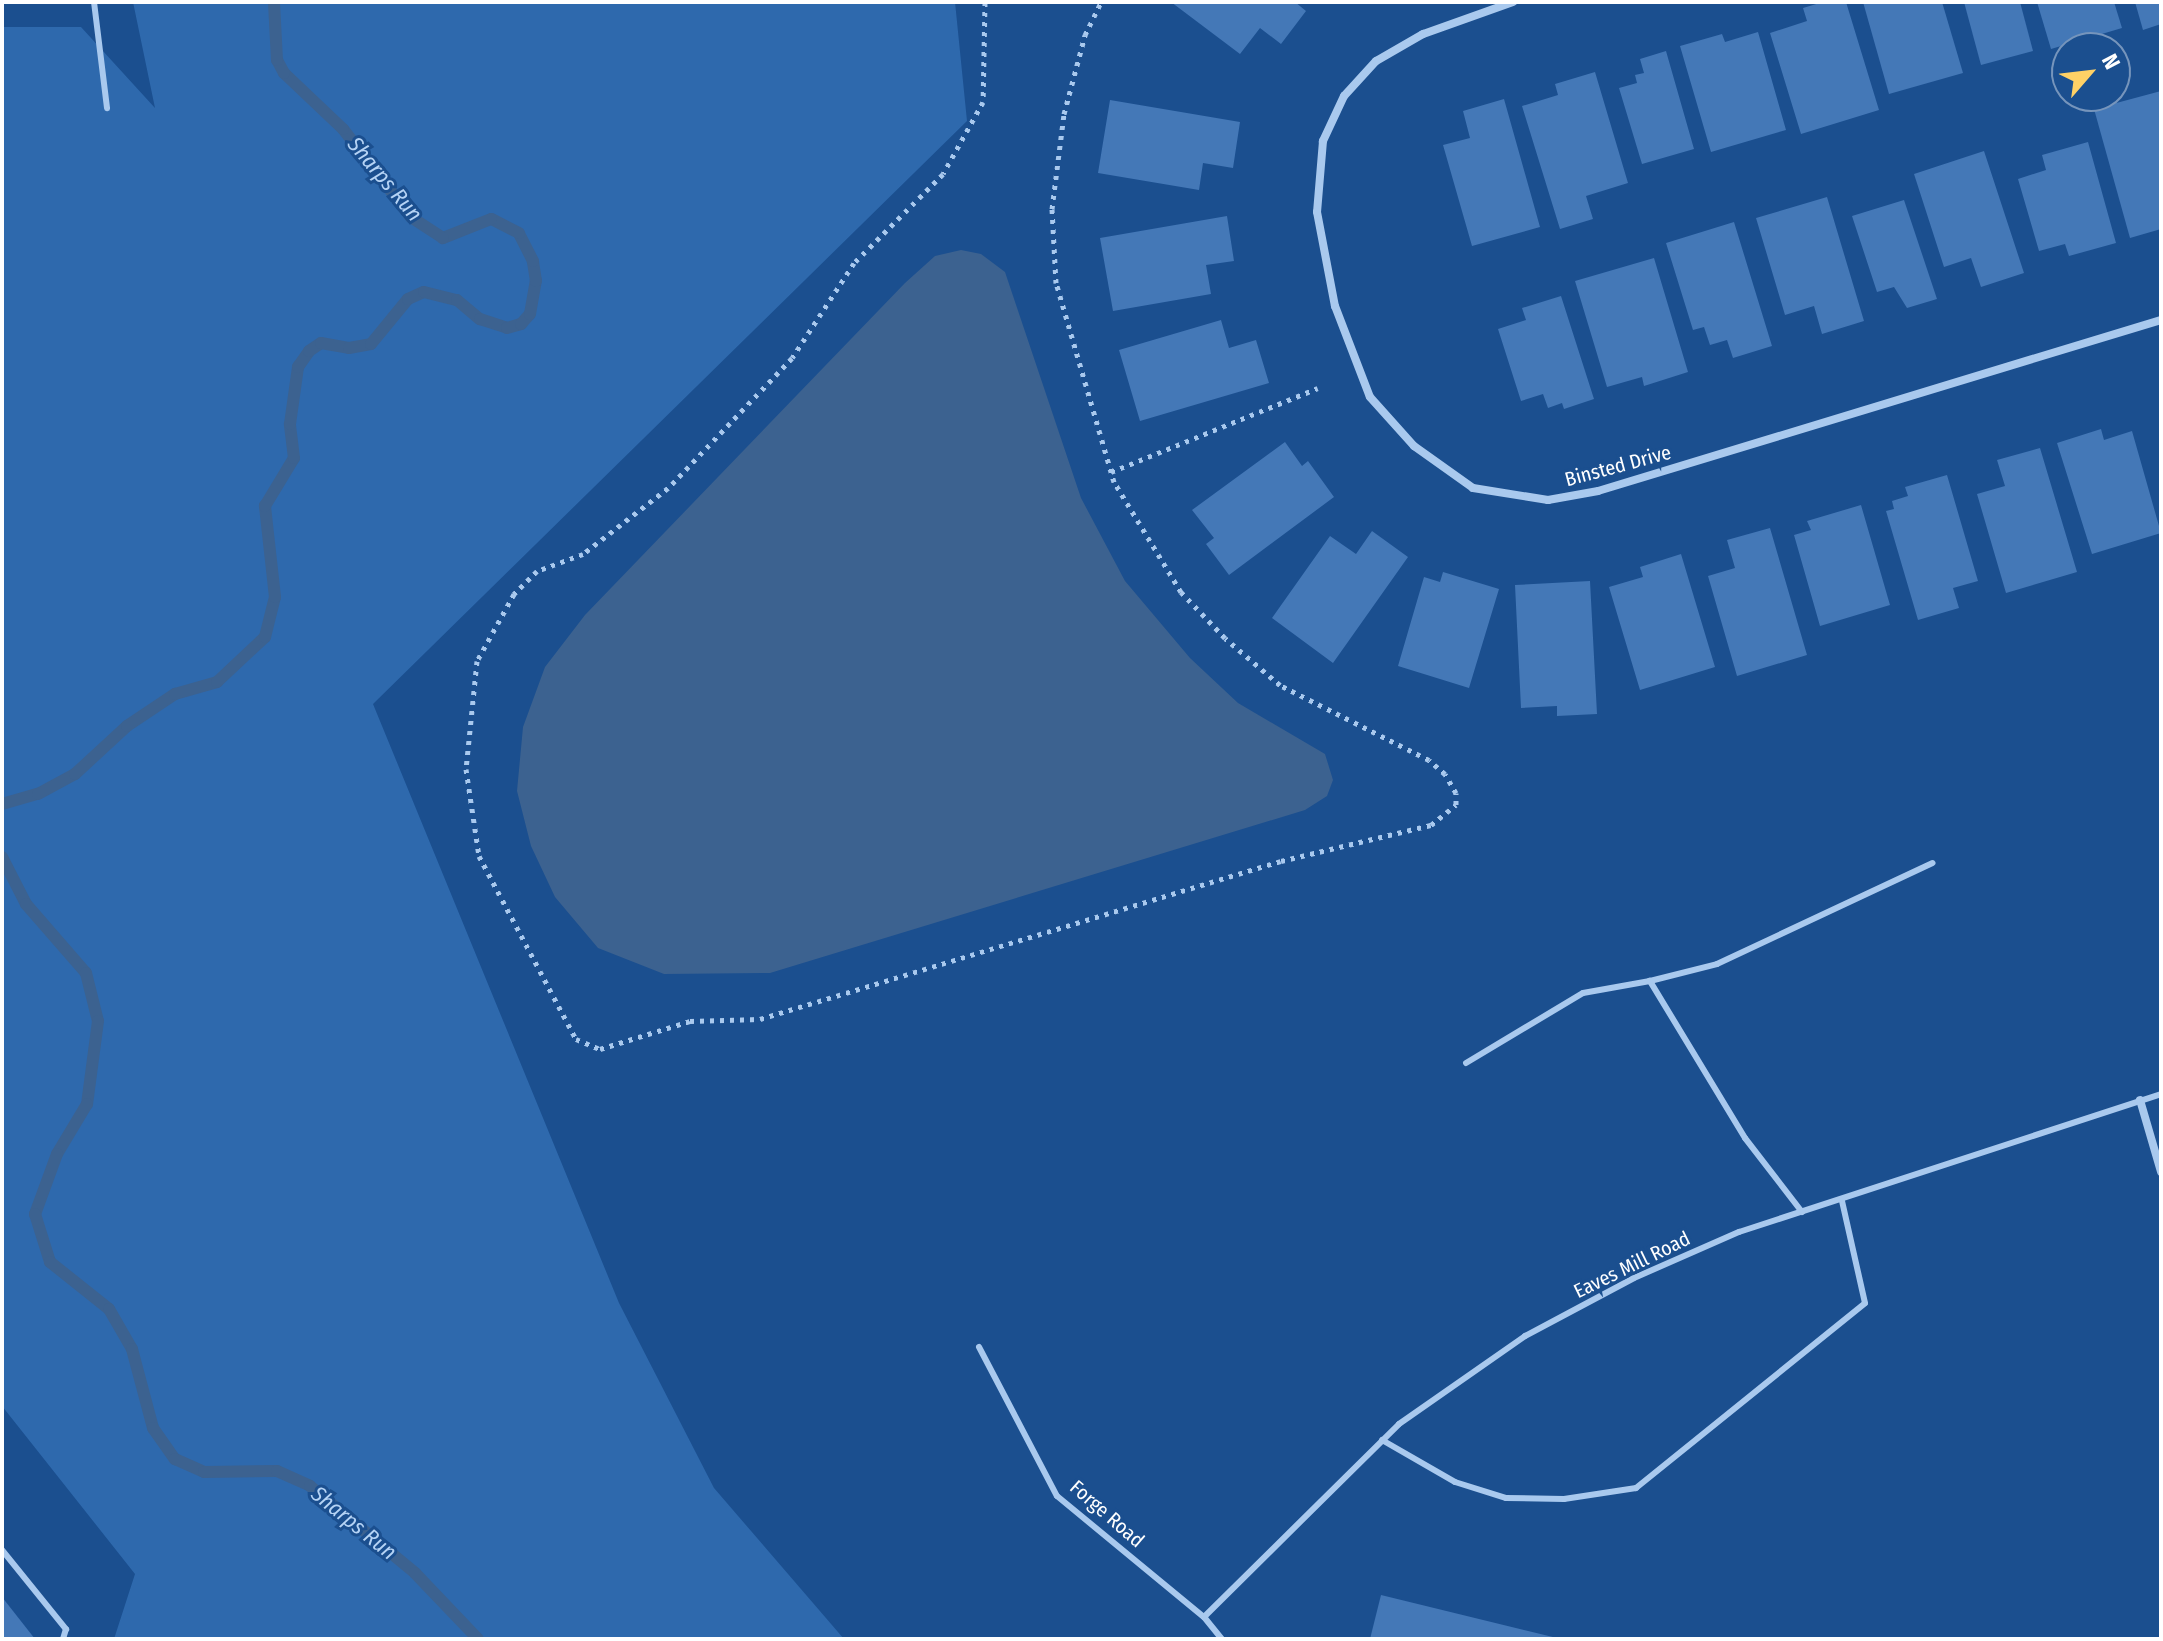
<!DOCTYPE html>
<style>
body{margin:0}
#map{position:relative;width:2163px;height:1641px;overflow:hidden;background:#1b4f8f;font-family:"Fira Sans Condensed",sans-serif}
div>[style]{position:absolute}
.green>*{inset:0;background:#2e69ad}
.water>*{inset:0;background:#3c6290}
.stream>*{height:12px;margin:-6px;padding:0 6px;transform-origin:6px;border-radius:6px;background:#3c6290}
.building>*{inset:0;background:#4478b7}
.path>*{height:5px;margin-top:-2.5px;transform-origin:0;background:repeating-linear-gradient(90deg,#a9c9ee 0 4px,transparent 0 10px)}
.lane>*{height:6px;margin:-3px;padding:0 3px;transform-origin:3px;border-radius:3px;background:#a9c9ee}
.street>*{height:8px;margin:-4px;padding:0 4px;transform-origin:4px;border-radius:4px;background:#a9c9ee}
span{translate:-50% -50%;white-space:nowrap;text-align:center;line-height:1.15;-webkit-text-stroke:6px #1b4f8f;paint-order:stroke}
.street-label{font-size:20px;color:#fff}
.water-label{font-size:22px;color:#b5d3f5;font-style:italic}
.frame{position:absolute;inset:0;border:4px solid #fff;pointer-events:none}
.north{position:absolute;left:2051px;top:32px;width:80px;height:80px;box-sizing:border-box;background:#1b4f8f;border:2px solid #7695bc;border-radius:50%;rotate:62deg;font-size:22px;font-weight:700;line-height:32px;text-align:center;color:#fff}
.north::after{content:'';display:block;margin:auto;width:28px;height:36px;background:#ffd166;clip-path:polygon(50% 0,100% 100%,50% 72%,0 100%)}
</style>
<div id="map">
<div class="green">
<i style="clip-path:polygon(133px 2px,955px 2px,967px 121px,373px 704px,619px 1303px,714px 1488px,844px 1639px,114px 1639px,135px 1574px,2px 1406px,2px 27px,81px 27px,155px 108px)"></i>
</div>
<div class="water">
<i style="clip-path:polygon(961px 250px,981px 254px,1005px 272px,1081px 498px,1125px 581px,1190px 658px,1238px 703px,1325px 754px,1333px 780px,1327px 796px,1305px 810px,770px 973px,664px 974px,598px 948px,555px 897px,531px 846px,517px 791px,523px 727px,545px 667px,585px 615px,905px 283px,935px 256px)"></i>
</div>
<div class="stream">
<i style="left:2px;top:804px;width:37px;rotate:-16deg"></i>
<i style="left:38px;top:794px;width:42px;rotate:-28.4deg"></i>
<i style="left:75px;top:774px;width:71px;rotate:-42.7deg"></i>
<i style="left:127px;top:726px;width:58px;rotate:-33.7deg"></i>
<i style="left:175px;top:694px;width:44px;rotate:-15.9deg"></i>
<i style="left:217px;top:682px;width:66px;rotate:-43.2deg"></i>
<i style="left:265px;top:637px;width:41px;rotate:-76deg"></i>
<i style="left:275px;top:597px;width:92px;rotate:-96.3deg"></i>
<i style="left:265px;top:506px;width:56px;rotate:-58.9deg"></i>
<i style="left:294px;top:458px;width:34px;rotate:-97deg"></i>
<i style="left:290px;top:424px;width:58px;rotate:-82deg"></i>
<i style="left:298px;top:367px;width:19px;rotate:-55deg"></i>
<i style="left:309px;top:351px;width:14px;rotate:-34deg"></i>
<i style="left:321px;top:343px;width:28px;rotate:10deg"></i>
<i style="left:349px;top:348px;width:22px;rotate:-10deg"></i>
<i style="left:371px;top:344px;width:58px;rotate:-50.6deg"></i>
<i style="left:408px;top:299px;width:17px;rotate:-24deg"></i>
<i style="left:424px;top:292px;width:34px;rotate:14deg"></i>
<i style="left:457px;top:300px;width:30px;rotate:40deg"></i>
<i style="left:480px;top:319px;width:28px;rotate:18deg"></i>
<i style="left:507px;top:328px;width:15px;rotate:-16deg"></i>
<i style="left:521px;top:324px;width:13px;rotate:-48deg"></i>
<i style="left:530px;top:314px;width:34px;rotate:-80deg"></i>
<i style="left:536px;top:281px;width:20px;rotate:-99deg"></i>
<i style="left:533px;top:261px;width:31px;rotate:-117deg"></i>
<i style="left:519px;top:233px;width:31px;rotate:-153deg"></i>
<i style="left:491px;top:219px;width:52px;rotate:158.4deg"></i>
<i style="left:443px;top:238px;width:38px;rotate:-147deg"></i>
<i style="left:411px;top:217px;width:111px;rotate:-127.7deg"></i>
<i style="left:343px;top:129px;width:81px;rotate:-136.5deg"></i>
<i style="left:284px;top:73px;width:15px;rotate:-118deg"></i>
<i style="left:277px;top:60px;width:58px;rotate:-93deg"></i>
<i style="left:2px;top:857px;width:53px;rotate:62.9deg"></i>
<i style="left:26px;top:904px;width:91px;rotate:49deg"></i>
<i style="left:86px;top:973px;width:49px;rotate:76deg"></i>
<i style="left:98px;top:1021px;width:84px;rotate:97.5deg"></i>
<i style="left:87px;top:1104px;width:58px;rotate:121deg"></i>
<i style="left:57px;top:1154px;width:64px;rotate:110.1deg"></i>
<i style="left:35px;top:1214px;width:50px;rotate:72.6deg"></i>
<i style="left:50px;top:1262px;width:75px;rotate:38.5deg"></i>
<i style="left:109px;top:1309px;width:46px;rotate:60.1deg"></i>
<i style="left:132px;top:1349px;width:82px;rotate:75.1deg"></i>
<i style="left:153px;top:1428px;width:38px;rotate:55deg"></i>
<i style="left:175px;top:1459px;width:32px;rotate:24deg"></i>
<i style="left:204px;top:1472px;width:73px;rotate:-0.8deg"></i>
<i style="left:277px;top:1471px;width:36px;rotate:24deg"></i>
<i style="left:310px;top:1486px;width:136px;rotate:39.6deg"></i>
<i style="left:415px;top:1573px;width:91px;rotate:46.3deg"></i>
</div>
<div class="building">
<i style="clip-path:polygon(1171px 2px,1295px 2px,1306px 11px,1281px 44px,1260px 28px,1240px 54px)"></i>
<i style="clip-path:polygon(1823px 2px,1846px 2px,1879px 110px,1801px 134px,1770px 33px,1807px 21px,1803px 8px)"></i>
<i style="clip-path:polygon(1863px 2px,1942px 2px,1963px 73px,1889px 94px)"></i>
<i style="clip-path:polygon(1964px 2px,2020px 2px,2033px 51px,1981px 65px)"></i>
<i style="clip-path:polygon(2037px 2px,2114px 2px,2122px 28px,2051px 49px)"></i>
<i style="clip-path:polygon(2135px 2px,2161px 2px,2161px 24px,2143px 30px)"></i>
<i style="clip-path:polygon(1758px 32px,1786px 130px,1711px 152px,1680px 46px,1722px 34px,1725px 42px)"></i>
<i style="clip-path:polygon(1666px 51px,1694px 149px,1642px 164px,1619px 88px,1637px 83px,1635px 75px,1644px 73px,1640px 59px)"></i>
<i style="clip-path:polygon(1595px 72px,1628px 183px,1586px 196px,1593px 219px,1560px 229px,1522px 106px,1558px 95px,1555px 84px)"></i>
<i style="clip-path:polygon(2161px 91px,2161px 229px,2130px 238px,2094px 109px)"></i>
<i style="clip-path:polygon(1504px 99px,1540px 227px,1472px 246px,1443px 145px,1470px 138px,1463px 111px)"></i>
<i style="clip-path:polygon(1110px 100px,1240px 122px,1233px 168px,1203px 163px,1199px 190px,1098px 173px)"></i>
<i style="clip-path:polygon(2088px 142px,2116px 243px,2069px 256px,2065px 244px,2039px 251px,2018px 179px,2046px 170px,2042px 155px)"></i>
<i style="clip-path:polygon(1984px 151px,2024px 273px,1981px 287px,1971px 258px,1944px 267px,1914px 174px)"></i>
<i style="clip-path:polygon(1827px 197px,1864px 321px,1822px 334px,1814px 306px,1785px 315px,1756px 218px)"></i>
<i style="clip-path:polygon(1904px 200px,1937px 299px,1907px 308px,1894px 287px,1877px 292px,1852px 216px)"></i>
<i style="clip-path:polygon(1227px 216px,1234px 261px,1206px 265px,1211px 294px,1113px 311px,1100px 238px)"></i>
<i style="clip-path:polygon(1734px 222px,1772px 346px,1733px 358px,1727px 340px,1710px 345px,1704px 327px,1693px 330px,1666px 243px)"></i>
<i style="clip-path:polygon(1654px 258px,1688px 372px,1644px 386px,1642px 377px,1607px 387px,1575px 281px)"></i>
<i style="clip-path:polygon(1561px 296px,1594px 399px,1564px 409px,1562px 403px,1548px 408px,1543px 394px,1521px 401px,1498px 329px,1526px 320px,1522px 308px)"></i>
<i style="clip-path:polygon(1221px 320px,1229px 348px,1256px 340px,1269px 383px,1140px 421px,1119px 350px)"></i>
<i style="clip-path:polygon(2101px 429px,2104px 440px,2132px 431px,2161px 533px,2092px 554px,2057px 443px)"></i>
<i style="clip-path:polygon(1285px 442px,1302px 466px,1308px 461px,1334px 497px,1229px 575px,1206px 544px,1214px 538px,1192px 510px)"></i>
<i style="clip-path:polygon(2040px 448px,2077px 572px,2006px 593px,1977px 494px,2005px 486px,1997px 460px)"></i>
<i style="clip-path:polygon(1947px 475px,1978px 581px,1953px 588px,1959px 608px,1918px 620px,1886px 511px,1894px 509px,1892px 501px,1908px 496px,1905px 487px)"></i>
<i style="clip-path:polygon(1861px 505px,1890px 605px,1820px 626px,1794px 535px,1811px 530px,1807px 521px)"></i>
<i style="clip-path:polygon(1770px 528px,1807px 655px,1737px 676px,1708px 576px,1735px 568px,1727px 540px)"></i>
<i style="clip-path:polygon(1372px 531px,1408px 557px,1333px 663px,1272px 618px,1330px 536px,1356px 554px)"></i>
<i style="clip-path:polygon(1681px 554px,1715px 667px,1640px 690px,1609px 587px,1643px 577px,1640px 567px)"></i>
<i style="clip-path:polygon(1443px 572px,1499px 589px,1469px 688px,1398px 666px,1424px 577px,1440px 582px)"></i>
<i style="clip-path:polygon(1590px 581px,1597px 714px,1557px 716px,1557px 706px,1521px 708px,1515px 585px)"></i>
<i style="clip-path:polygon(1381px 1595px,1557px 1638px,1557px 1639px,1370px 1639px)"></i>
<i style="clip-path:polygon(2px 1597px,35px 1639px,2px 1639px)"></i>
</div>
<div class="path">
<i style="left:985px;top:2px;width:100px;rotate:91.1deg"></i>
<i style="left:983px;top:102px;width:82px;rotate:119.1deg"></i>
<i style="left:943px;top:174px;width:126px;rotate:135deg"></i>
<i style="left:854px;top:263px;width:113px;rotate:123.1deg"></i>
<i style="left:792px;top:358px;width:180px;rotate:133.6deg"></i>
<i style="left:668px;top:488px;width:108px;rotate:142.2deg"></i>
<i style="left:583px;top:554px;width:49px;rotate:159.7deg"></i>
<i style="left:537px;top:571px;width:33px;rotate:135deg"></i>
<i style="left:514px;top:594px;width:77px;rotate:118.9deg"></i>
<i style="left:477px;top:661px;width:109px;rotate:95.8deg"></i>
<i style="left:466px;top:769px;width:88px;rotate:81.5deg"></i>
<i style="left:479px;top:856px;width:207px;rotate:62.1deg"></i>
<i style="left:576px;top:1039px;width:26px;rotate:23deg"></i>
<i style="left:600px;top:1049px;width:94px;rotate:-17.3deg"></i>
<i style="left:690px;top:1021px;width:70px;rotate:-1.6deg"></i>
<i style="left:760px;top:1019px;width:544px;rotate:-16.87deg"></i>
<i style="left:1281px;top:861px;width:154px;rotate:-13.5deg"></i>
<i style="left:1431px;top:825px;width:32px;rotate:-39deg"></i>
<i style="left:1456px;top:805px;width:12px;rotate:-90deg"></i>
<i style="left:1456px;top:793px;width:22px;rotate:-120deg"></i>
<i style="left:1445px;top:774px;width:21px;rotate:-139deg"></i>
<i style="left:1429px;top:760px;width:167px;rotate:-153.3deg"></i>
<i style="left:1280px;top:685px;width:72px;rotate:-139.5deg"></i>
<i style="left:1225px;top:638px;width:64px;rotate:-133.7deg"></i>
<i style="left:1181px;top:592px;width:129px;rotate:-121.3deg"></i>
<i style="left:1114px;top:482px;width:207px;rotate:-106.2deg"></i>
<i style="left:1056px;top:283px;width:74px;rotate:-93.1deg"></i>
<i style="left:1052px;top:209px;width:96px;rotate:-82.8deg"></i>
<i style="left:1064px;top:114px;width:82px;rotate:-75.1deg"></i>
<i style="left:1085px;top:35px;width:37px;rotate:-64deg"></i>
<i style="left:1111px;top:472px;width:223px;rotate:-22.1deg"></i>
</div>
<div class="lane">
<i style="left:94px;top:2px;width:107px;rotate:83deg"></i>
<i style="left:1466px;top:1063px;width:136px;rotate:-30.9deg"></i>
<i style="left:1583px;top:993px;width:68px;rotate:-10.2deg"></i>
<i style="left:1802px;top:1212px;width:93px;rotate:-127.6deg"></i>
<i style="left:1745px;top:1138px;width:184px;rotate:-121.2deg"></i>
<i style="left:1650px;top:981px;width:69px;rotate:-14.2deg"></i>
<i style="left:1717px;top:964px;width:238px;rotate:-25.1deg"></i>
<i style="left:979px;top:1347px;width:168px;rotate:62.4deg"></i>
<i style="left:1057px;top:1496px;width:190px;rotate:39.5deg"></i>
<i style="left:1204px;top:1617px;width:28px;rotate:51deg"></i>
<i style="left:1382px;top:1440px;width:84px;rotate:29.9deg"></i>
<i style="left:1455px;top:1482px;width:53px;rotate:17.4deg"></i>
<i style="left:1506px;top:1498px;width:58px;rotate:1deg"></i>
<i style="left:1564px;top:1499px;width:73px;rotate:-8.7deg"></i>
<i style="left:1636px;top:1488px;width:294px;rotate:-38.9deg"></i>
<i style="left:1865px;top:1303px;width:105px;rotate:-102.7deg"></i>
<i style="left:2px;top:1550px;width:102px;rotate:51deg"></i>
<i style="left:66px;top:1629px;width:10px;rotate:107deg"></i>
<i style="left:1204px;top:1617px;width:274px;rotate:-44.7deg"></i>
<i style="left:1399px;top:1424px;width:154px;rotate:-34.9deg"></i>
<i style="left:1525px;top:1336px;width:123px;rotate:-28deg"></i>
<i style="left:1634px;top:1278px;width:115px;rotate:-23.7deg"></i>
<i style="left:1739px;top:1232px;width:444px;rotate:-18.1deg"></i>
</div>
<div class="street">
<i style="left:1513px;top:2px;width:96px;rotate:160.4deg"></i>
<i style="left:1423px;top:34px;width:54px;rotate:150.1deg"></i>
<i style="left:1376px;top:61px;width:47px;rotate:132.4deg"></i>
<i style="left:1344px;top:96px;width:50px;rotate:115deg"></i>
<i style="left:1323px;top:141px;width:71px;rotate:94.8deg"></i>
<i style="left:1317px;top:212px;width:96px;rotate:79.2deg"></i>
<i style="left:1335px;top:306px;width:97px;rotate:69deg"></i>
<i style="left:1370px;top:397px;width:66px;rotate:48.1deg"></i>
<i style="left:1414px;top:446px;width:72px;rotate:35.4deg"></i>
<i style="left:1473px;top:488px;width:76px;rotate:9.1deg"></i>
<i style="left:1548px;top:500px;width:51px;rotate:-10.2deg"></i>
<i style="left:1598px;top:491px;width:588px;rotate:-16.9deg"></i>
<i style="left:2140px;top:1100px;width:75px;rotate:73.7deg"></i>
</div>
<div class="street-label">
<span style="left:1618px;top:466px;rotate:-15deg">Binsted Drive</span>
<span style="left:1632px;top:1265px;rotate:-26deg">Eaves Mill Road</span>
<span style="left:1107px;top:1514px;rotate:41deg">Forge Road</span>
</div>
<div class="water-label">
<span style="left:385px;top:179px;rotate:50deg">Sharps Run</span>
<span style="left:354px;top:1523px;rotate:39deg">Sharps Run</span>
</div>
<div class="frame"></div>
<div class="north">N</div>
</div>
